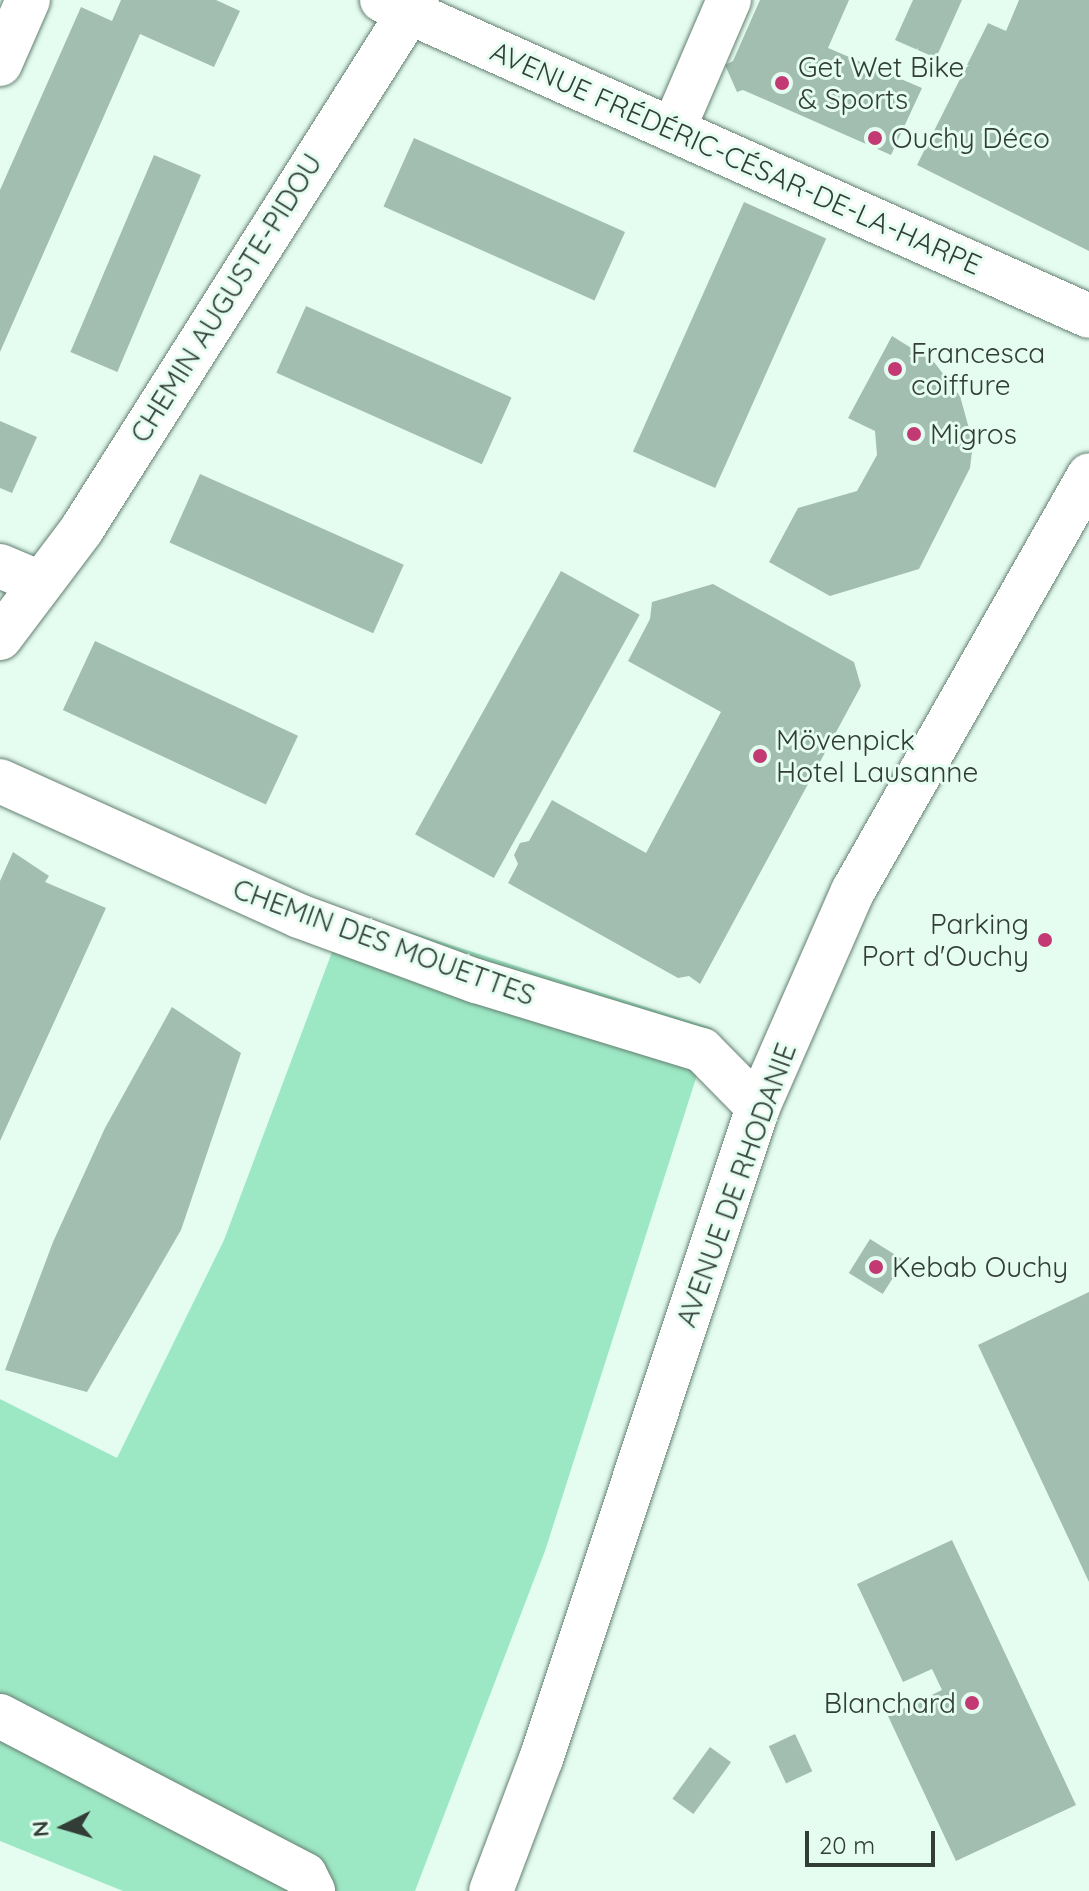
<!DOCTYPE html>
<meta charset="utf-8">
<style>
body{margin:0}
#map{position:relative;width:1089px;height:1891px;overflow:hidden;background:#e5fdf1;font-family:Quicksand,sans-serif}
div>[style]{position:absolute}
.green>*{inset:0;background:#9de8c4}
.building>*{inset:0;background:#a2beb0;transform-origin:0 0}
.roads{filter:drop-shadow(0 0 2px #647f71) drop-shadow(0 0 2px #647f71)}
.street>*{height:44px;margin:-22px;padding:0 22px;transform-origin:22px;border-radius:22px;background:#fff}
.secondary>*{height:44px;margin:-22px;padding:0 22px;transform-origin:22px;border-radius:22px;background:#fff}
.dots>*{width:22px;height:22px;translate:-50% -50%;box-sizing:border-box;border:4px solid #e5fdf1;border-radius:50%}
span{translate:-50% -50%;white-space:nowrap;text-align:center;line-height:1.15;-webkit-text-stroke:6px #e5fdf1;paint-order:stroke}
.poi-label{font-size:28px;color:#323d37}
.left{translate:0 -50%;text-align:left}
.right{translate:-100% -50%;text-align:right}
.street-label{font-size:28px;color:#323d37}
.north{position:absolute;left:24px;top:1787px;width:80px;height:80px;-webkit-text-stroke:6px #e5fdf1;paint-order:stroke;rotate:265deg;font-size:22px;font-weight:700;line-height:32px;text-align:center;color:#323d37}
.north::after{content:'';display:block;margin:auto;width:28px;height:36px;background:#323d37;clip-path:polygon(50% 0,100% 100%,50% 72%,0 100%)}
.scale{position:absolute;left:805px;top:1831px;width:130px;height:36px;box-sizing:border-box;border:4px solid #323d37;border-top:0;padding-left:10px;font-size:24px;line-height:28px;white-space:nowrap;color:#323d37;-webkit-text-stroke:6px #e5fdf1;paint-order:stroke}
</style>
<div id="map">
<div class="green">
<i style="clip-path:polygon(347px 912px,712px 1028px,545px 1551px,415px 1891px,123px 1891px,0 1841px,0 1399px,117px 1458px,224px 1240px)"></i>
</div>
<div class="building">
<i style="clip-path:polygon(121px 0,216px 0,240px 11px,214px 67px,140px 34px,0 352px,0 190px,81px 7px,112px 21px)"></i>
<i style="clip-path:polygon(760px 0,849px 0,828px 48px,922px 88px,891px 155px,743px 90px,737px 92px,725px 65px,733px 61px)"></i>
<i style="clip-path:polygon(913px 0,962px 0,936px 58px,895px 40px)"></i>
<i style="clip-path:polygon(1019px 0,1089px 0,1089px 251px,917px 165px,988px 23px,1006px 31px)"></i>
<i style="left:414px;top:138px;width:231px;height:75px;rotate:24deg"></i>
<i style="left:154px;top:155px;width:51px;height:214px;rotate:23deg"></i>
<i style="left:744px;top:202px;width:90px;height:273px;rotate:24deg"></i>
<i style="left:306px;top:306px;width:225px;height:73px;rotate:24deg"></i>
<i style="clip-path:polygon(892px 336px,934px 362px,960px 396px,973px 443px,970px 468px,919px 569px,830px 596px,769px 562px,798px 508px,857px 491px,877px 455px,875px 431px,848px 418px)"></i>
<i style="clip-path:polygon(0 421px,37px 437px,12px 493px,0 488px)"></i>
<i style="left:200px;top:474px;width:223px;height:75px;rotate:24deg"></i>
<i style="left:561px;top:571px;width:90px;height:301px;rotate:29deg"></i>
<i style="clip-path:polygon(713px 584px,854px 662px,861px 686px,700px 984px,689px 976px,678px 978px,508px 883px,518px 864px,514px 855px,520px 843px,529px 841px,552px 800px,646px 853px,721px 712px,628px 661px,650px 619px,652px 602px)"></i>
<i style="left:95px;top:641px;width:224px;height:76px;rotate:25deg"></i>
<i style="clip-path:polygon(13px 852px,49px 876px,45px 882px,106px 908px,0 1141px,0 881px)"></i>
<i style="clip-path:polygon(172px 1007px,241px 1053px,181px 1230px,87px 1392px,5px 1370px,53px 1242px,105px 1128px)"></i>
<i style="left:870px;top:1239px;width:40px;height:40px;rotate:32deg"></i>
<i style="clip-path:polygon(1089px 1292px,1089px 1582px,978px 1345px)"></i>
<i style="clip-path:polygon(952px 1540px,1076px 1805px,956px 1861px,888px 1716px,942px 1690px,932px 1669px,903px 1682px,857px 1584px)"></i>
<i style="left:795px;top:1734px;width:41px;height:29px;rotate:65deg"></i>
<i style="left:710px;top:1747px;width:26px;height:64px;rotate:36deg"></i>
</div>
<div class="roads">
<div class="street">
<i style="left:0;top:64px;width:70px;rotate:-66.4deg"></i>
<i style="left:673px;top:130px;width:142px;rotate:-66.7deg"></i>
<i style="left:0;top:566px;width:43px;rotate:23deg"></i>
<i style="left:0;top:638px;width:136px;rotate:-53deg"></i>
<i style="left:82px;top:529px;width:626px;rotate:-57.66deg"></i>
<i style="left:0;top:781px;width:328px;rotate:24.3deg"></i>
<i style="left:299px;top:916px;width:189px;rotate:20.2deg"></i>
<i style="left:476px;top:981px;width:236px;rotate:17deg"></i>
<i style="left:702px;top:1050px;width:80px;rotate:45.5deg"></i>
<i style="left:0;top:1716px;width:344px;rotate:27.5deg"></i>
<i style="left:305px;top:1875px;width:18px;rotate:63deg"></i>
</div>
<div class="secondary">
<i style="left:382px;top:0;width:774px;rotate:24.08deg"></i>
<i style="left:491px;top:1891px;width:141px;rotate:-69.3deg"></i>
<i style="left:541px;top:1759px;width:687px;rotate:-71.59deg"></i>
<i style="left:758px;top:1107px;width:236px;rotate:-66.3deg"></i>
<i style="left:853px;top:891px;width:478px;rotate:-60.4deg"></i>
</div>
</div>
<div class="dots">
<i style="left:782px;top:83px;background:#c33973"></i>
<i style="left:875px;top:138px;background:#c33973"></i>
<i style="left:895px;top:369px;background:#c33973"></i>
<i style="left:914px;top:434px;background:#c33973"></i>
<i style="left:760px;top:756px;background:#c33973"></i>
<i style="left:1045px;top:940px;background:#c33973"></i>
<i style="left:876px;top:1267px;background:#c33973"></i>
<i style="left:972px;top:1703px;background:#c33973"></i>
</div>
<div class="poi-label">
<span class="left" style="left:798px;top:83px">Get Wet Bike<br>&amp; Sports</span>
<span class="left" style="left:891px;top:138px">Ouchy Déco</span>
<span class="left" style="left:911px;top:369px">Francesca<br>coiffure</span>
<span class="left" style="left:930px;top:434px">Migros</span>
<span class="left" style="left:776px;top:756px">Mövenpick<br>Hotel Lausanne</span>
<span class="right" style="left:1029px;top:940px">Parking<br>Port d'Ouchy</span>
<span class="left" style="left:892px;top:1267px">Kebab Ouchy</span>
<span class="right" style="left:956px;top:1703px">Blanchard</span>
</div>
<div class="street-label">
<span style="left:736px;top:158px;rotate:24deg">AVENUE FRÉDÉRIC-CÉSAR-DE-LA-HARPE</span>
<span style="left:226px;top:298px;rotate:-58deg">CHEMIN AUGUSTE-PIDOU</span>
<span style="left:384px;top:942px;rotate:20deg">CHEMIN DES MOUETTES</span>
<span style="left:736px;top:1185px;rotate:-70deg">AVENUE DE RHODANIE</span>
</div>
<div class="north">N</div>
<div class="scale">20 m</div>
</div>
